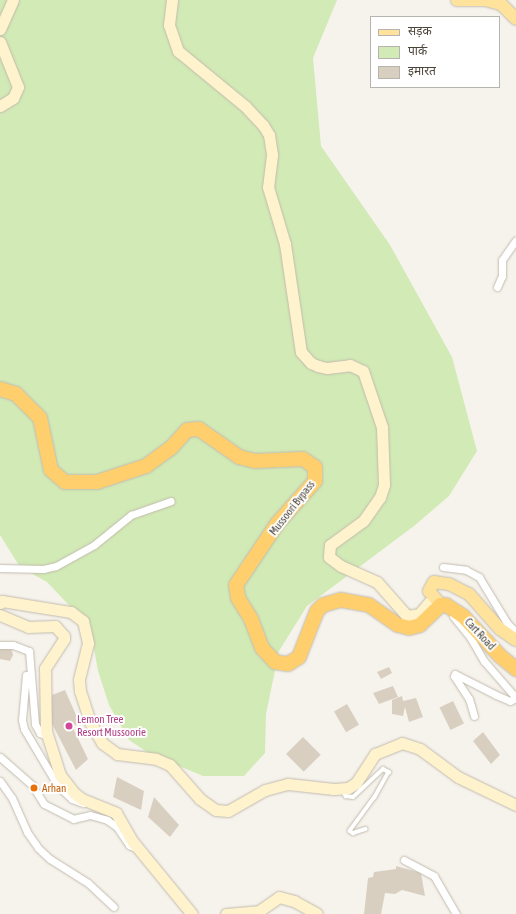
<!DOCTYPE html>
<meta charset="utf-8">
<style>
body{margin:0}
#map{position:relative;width:516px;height:914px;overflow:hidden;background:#f6f3ec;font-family:"Asap Condensed","Noto Sans Devanagari",sans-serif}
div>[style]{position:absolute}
.green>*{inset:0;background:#d2eab5}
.building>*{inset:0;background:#d8cfc1;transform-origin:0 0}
.roads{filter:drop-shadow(0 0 1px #c2bbae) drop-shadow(0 0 1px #c2bbae)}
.lane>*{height:3.5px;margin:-1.75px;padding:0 1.75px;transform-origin:1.75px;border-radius:1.75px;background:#fff}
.street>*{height:7px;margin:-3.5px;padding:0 3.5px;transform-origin:3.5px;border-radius:3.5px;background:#fff}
.secondary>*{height:11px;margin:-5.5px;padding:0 5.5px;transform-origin:5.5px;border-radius:5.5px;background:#fff3cd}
.primary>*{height:12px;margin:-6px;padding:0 6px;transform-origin:6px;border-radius:6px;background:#ffe39c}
.highway>*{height:14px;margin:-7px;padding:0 7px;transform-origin:7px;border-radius:7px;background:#ffcf6e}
.dots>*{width:11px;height:11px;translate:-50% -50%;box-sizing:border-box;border:2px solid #fff;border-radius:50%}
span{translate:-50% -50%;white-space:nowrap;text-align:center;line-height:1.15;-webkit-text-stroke:4px #fff;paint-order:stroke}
.street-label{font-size:11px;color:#4b4439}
.hotel-label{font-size:11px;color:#b23c85}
.left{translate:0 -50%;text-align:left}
.food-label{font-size:11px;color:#c56008}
.legend{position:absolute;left:370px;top:16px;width:130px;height:72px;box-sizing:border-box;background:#fff;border:1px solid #b7b4b0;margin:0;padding:5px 7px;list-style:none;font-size:12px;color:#4b4439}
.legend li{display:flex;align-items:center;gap:8px;height:20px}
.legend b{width:20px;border:1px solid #b7b4b0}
</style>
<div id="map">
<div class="green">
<i style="clip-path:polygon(0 0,337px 0,313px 58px,321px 146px,390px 245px,452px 357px,477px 451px,449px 496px,414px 526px,307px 606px,279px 651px,266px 714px,265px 753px,244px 776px,203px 776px,150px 754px,129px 740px,109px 705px,98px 671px,93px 643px,83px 620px,47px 582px,20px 567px,0 535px)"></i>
</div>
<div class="building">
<i style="clip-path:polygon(0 642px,10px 643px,13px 655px,10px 661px,0 659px)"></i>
<i style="clip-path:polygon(389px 667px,392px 673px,381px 679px,377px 672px)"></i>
<i style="clip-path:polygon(393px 686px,398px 697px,379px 704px,373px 693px)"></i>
<i style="clip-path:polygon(65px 690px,80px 724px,72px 726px,88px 759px,76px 770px,49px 718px,52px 695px)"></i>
<i style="clip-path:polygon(402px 696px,403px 701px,416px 698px,423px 717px,409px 722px,405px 707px,403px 716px,392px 714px,392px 700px)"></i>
<i style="left:453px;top:701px;width:25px;height:15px;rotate:64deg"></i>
<i style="left:347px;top:704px;width:24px;height:15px;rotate:60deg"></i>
<i style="clip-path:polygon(483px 732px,500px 755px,491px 764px,473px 741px)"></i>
<i style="left:303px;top:737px;width:25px;height:24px;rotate:45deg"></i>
<i style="clip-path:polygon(117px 777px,144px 791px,141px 810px,113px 797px)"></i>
<i style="clip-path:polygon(154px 797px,179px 825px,170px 837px,148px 817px)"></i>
<i style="clip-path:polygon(396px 866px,421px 873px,425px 896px,402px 890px,395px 894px,385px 893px,381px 914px,364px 914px,368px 878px,373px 877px,374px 872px,396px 869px)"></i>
</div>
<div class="roads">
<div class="lane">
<i style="left:343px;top:791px;width:6px;rotate:59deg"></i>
<i style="left:346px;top:796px;width:7px;rotate:8deg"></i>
<i style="left:353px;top:797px;width:41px;rotate:-43deg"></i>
<i style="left:383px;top:769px;width:7px;rotate:27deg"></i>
<i style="left:389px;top:772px;width:29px;rotate:119deg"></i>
<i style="left:375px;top:797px;width:42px;rotate:126.3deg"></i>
<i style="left:350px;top:831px;width:4px;rotate:34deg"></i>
<i style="left:353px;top:833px;width:13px;rotate:-18deg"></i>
</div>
<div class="street">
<i style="left:497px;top:287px;width:12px;rotate:-66deg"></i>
<i style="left:502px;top:276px;width:16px;rotate:-90deg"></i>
<i style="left:502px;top:260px;width:24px;rotate:-55deg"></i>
<i style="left:443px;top:567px;width:23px;rotate:7deg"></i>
<i style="left:466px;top:570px;width:15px;rotate:28deg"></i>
<i style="left:479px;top:577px;width:54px;rotate:58.7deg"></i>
<i style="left:507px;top:623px;width:13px;rotate:45deg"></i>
<i style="left:0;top:568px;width:43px;rotate:1.3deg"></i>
<i style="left:43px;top:569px;width:13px;rotate:-13deg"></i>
<i style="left:56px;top:566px;width:43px;rotate:-28.9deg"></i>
<i style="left:94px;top:545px;width:48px;rotate:-39deg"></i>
<i style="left:131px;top:515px;width:42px;rotate:-19.3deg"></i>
<i style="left:453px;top:616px;width:27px;rotate:51deg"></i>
<i style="left:470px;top:637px;width:28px;rotate:60deg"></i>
<i style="left:484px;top:661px;width:49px;rotate:49.1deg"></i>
<i style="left:0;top:645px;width:13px"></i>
<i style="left:13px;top:645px;width:17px;rotate:21deg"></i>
<i style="left:29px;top:651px;width:73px;rotate:85.3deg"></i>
<i style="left:35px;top:724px;width:10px;rotate:61deg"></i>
<i style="left:40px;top:733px;width:8px;rotate:23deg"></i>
<i style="left:26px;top:675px;width:45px;rotate:95.1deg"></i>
<i style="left:22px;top:720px;width:9px;rotate:77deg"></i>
<i style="left:24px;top:729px;width:66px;rotate:59.2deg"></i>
<i style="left:58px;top:786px;width:19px;rotate:43deg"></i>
<i style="left:72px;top:799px;width:12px;rotate:20deg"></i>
<i style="left:474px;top:716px;width:18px;rotate:-106deg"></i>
<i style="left:469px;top:699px;width:27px;rotate:-123deg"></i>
<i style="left:454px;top:676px;width:2px;rotate:-63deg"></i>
<i style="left:455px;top:674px;width:46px;rotate:27.1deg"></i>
<i style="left:496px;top:695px;width:15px;rotate:23deg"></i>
<i style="left:510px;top:701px;width:7px;rotate:-27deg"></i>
<i style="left:0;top:757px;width:43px;rotate:41.2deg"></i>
<i style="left:32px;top:785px;width:22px;rotate:58deg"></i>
<i style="left:44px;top:804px;width:33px;rotate:27deg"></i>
<i style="left:73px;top:819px;width:17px;rotate:-13deg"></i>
<i style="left:90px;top:815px;width:18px;rotate:16deg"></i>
<i style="left:107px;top:820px;width:12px;rotate:35deg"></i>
<i style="left:117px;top:827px;width:22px;rotate:56deg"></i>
<i style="left:129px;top:845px;width:10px;rotate:24deg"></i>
<i style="left:0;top:781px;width:21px;rotate:55deg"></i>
<i style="left:12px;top:798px;width:37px;rotate:66deg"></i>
<i style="left:27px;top:832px;width:19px;rotate:55deg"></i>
<i style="left:38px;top:848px;width:16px;rotate:43deg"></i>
<i style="left:50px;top:859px;width:45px;rotate:32.3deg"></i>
<i style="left:88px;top:883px;width:35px;rotate:43deg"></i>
<i style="left:404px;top:860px;width:34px;rotate:28deg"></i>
<i style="left:434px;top:876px;width:44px;rotate:59.9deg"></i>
</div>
<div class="secondary">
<i style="left:172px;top:0;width:25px;rotate:97deg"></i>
<i style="left:169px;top:25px;width:28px;rotate:71deg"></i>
<i style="left:178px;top:51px;width:87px;rotate:39.4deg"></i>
<i style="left:245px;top:106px;width:26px;rotate:47deg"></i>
<i style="left:263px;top:125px;width:12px;rotate:59deg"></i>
<i style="left:269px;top:135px;width:20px;rotate:81deg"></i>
<i style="left:272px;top:155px;width:32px;rotate:97deg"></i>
<i style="left:268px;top:187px;width:59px;rotate:73.4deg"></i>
<i style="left:285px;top:244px;width:109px;rotate:81.6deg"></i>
<i style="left:301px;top:352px;width:15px;rotate:48deg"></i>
<i style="left:311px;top:363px;width:8px;rotate:23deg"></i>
<i style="left:318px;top:366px;width:9px;rotate:13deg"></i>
<i style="left:327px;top:368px;width:23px;rotate:-7deg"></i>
<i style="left:350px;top:365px;width:14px;rotate:25deg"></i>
<i style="left:363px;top:371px;width:59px;rotate:71.3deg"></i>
<i style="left:382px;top:427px;width:58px;rotate:88deg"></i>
<i style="left:384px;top:485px;width:13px;rotate:108deg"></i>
<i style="left:380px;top:497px;width:29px;rotate:125deg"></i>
<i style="left:363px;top:521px;width:41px;rotate:144deg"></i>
<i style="left:330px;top:545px;width:12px;rotate:95deg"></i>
<i style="left:329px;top:557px;width:15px;rotate:37deg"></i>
<i style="left:341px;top:566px;width:39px;rotate:24deg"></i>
<i style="left:377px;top:582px;width:45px;rotate:48.6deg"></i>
<i style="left:407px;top:616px;width:12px;rotate:-9deg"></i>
<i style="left:419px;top:614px;width:21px;rotate:-49deg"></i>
<i style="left:0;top:29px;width:32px;rotate:-66deg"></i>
<i style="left:0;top:42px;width:48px;rotate:68.2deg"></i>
<i style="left:18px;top:87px;width:12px;rotate:114deg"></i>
<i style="left:13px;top:98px;width:15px;rotate:148deg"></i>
<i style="left:0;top:603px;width:3px;rotate:-45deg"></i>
<i style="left:2px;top:601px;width:70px;rotate:9.1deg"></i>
<i style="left:71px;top:612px;width:15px;rotate:37deg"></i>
<i style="left:83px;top:621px;width:23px;rotate:77deg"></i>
<i style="left:88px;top:643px;width:38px;rotate:104deg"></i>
<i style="left:79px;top:680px;width:11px;rotate:85deg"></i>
<i style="left:80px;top:691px;width:33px;rotate:72deg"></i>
<i style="left:90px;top:722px;width:24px;rotate:60deg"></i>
<i style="left:102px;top:743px;width:19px;rotate:36deg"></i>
<i style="left:117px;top:754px;width:39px;rotate:7deg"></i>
<i style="left:156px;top:759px;width:15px;rotate:23deg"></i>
<i style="left:170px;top:765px;width:45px;rotate:48.6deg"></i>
<i style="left:200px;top:799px;width:19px;rotate:35deg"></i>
<i style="left:216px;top:810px;width:12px;rotate:5deg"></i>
<i style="left:228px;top:811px;width:43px;rotate:-29.6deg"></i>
<i style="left:265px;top:790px;width:24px;rotate:-15deg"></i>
<i style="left:288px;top:784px;width:46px;rotate:6.2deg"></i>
<i style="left:334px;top:789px;width:14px;rotate:-4deg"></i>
<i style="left:348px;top:788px;width:9px;rotate:-32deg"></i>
<i style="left:356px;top:783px;width:35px;rotate:-57deg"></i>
<i style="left:375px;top:754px;width:29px;rotate:-22deg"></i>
<i style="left:402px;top:743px;width:19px;rotate:18deg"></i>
<i style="left:420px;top:749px;width:47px;rotate:36.4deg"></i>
<i style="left:458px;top:777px;width:64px;rotate:25.8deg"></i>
<i style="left:0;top:615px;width:30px;rotate:23deg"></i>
<i style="left:28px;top:627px;width:27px;rotate:-2deg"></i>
<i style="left:55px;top:626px;width:13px;rotate:48deg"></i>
<i style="left:64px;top:636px;width:3px;rotate:90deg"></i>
<i style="left:64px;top:639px;width:35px;rotate:123deg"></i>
<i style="left:45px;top:668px;width:63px;rotate:89.1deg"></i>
<i style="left:46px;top:731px;width:46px;rotate:72.3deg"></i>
<i style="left:60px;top:775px;width:23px;rotate:52deg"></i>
<i style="left:74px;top:793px;width:10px;rotate:37deg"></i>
<i style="left:82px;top:799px;width:37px;rotate:22deg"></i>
<i style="left:116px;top:813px;width:34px;rotate:60deg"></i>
<i style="left:133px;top:842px;width:93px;rotate:50.7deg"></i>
<i style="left:226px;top:914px;width:33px;rotate:-5deg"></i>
<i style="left:259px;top:911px;width:24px;rotate:-35deg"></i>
<i style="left:279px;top:897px;width:16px;rotate:15deg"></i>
<i style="left:294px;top:901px;width:26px;rotate:29deg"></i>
</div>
<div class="primary">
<i style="left:457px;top:0;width:28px"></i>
<i style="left:485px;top:0;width:16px;rotate:14deg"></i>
<i style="left:501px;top:4px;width:21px;rotate:45deg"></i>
<i style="left:441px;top:605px;width:18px;rotate:-131deg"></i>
<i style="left:429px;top:591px;width:10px;rotate:-61deg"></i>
<i style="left:434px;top:582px;width:15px;rotate:8deg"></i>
<i style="left:449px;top:584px;width:22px;rotate:27deg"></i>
<i style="left:469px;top:594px;width:47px;rotate:48.5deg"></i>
<i style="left:500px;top:629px;width:19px;rotate:35deg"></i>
</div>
<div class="highway">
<i style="left:0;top:389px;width:17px;rotate:17deg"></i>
<i style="left:16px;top:394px;width:34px;rotate:45deg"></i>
<i style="left:40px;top:418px;width:53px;rotate:78.1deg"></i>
<i style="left:51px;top:470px;width:18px;rotate:41deg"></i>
<i style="left:65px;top:482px;width:32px"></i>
<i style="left:97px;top:482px;width:52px;rotate:-18.1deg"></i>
<i style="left:146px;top:466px;width:31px;rotate:-36deg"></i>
<i style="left:171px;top:448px;width:24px;rotate:-48deg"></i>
<i style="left:187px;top:430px;width:12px;rotate:-5deg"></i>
<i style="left:199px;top:429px;width:49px;rotate:35deg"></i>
<i style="left:239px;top:457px;width:16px;rotate:14deg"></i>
<i style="left:255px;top:461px;width:48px;rotate:-2.4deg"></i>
<i style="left:303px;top:459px;width:14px;rotate:34deg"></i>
<i style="left:315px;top:467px;width:14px;rotate:90deg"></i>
<i style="left:315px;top:481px;width:57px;rotate:131.5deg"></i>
<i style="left:277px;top:524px;width:73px;rotate:123.9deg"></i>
<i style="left:236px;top:585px;width:13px;rotate:81deg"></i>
<i style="left:238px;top:598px;width:25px;rotate:58deg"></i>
<i style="left:251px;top:619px;width:31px;rotate:69deg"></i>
<i style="left:262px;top:648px;width:19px;rotate:47deg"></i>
<i style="left:275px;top:662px;width:13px;rotate:9deg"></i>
<i style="left:288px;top:664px;width:13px;rotate:-32deg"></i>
<i style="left:299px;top:657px;width:49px;rotate:-68.6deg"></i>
<i style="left:317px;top:611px;width:8px;rotate:-45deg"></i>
<i style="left:323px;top:605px;width:19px;rotate:-16deg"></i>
<i style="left:341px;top:600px;width:28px;rotate:10deg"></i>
<i style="left:369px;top:605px;width:35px;rotate:35deg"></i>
<i style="left:398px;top:625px;width:11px;rotate:15deg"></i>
<i style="left:409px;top:628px;width:11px;rotate:-15deg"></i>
<i style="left:420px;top:625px;width:29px;rotate:-44deg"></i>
<i style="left:441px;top:605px;width:5px"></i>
<i style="left:446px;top:605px;width:20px;rotate:33deg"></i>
<i style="left:463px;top:616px;width:54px;rotate:47.2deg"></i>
<i style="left:500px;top:656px;width:21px;rotate:39deg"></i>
</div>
</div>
<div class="dots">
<i style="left:69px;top:726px;background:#d1479c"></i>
<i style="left:34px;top:788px;background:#e8710a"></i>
</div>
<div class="street-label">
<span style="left:292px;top:508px;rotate:-52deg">Mussoori Bypass</span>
<span style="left:480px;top:634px;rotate:47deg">Cart Road</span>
</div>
<div class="hotel-label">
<span class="left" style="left:77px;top:726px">Lemon Tree<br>Resort Mussoorie</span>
</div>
<div class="food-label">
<span class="left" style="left:42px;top:788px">Arhan</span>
</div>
<ul class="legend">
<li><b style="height:5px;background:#ffe39c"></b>सड़क</li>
<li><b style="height:11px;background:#d2eab5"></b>पार्क</li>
<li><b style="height:11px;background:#d8cfc1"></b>इमारत</li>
</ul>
</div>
